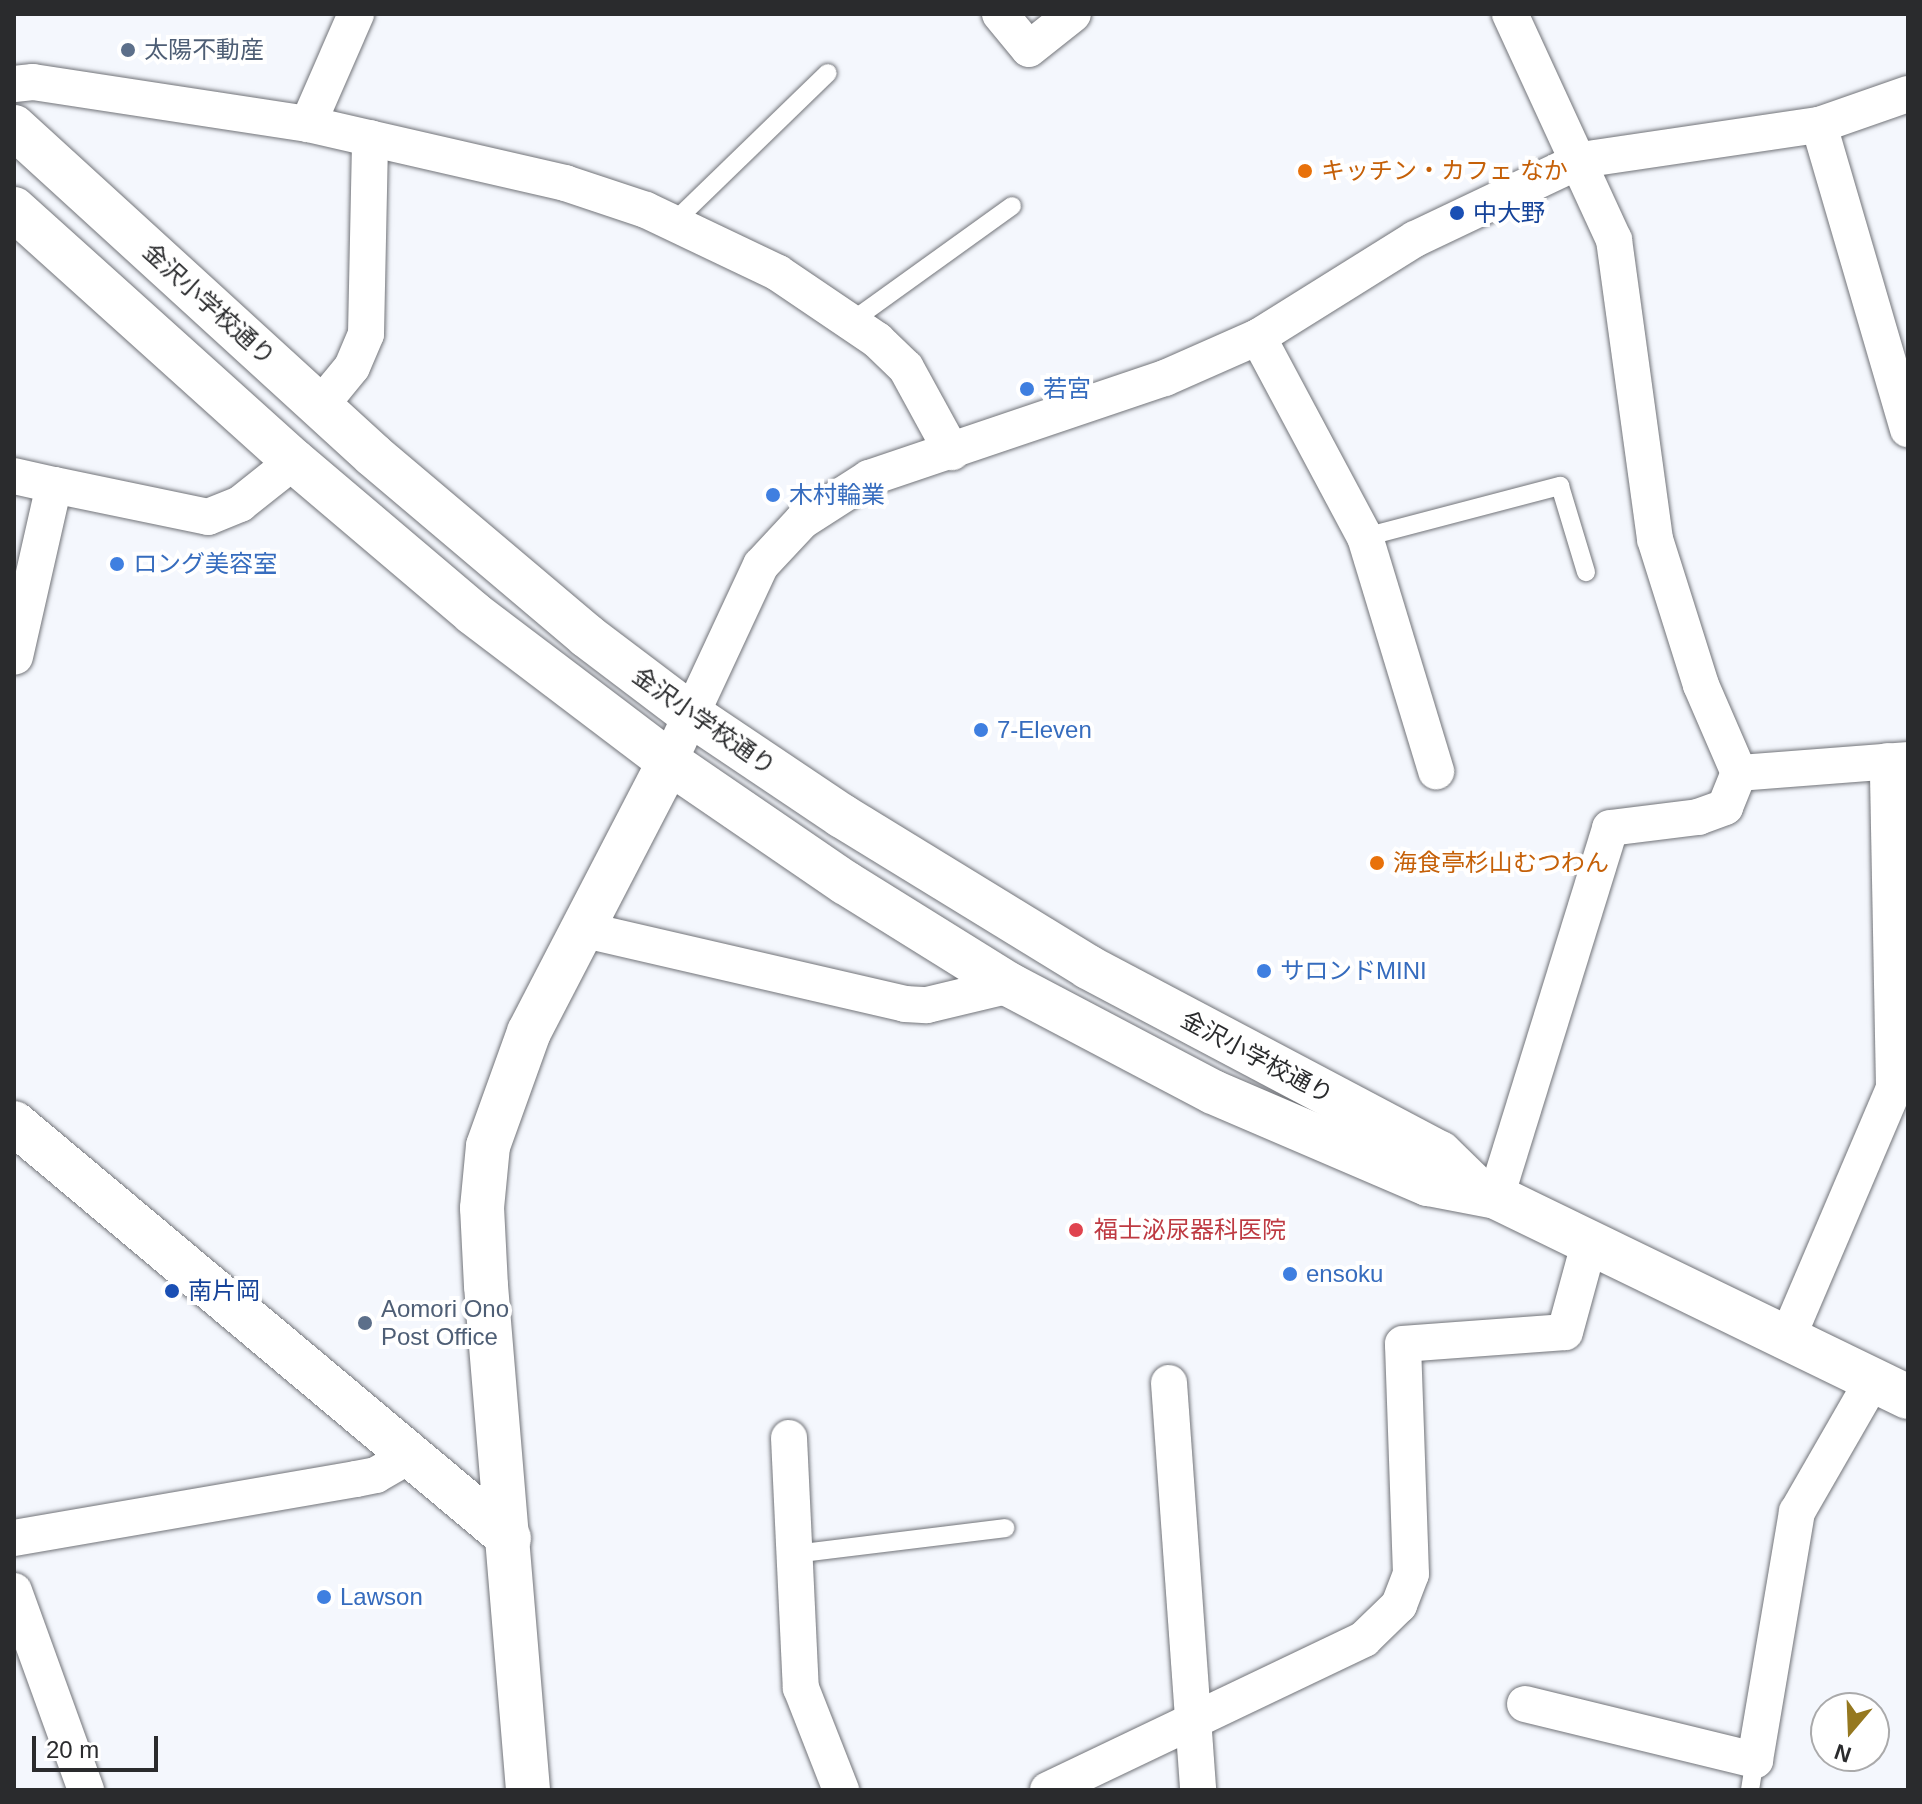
<!DOCTYPE html>
<meta charset="utf-8">
<style>
body{margin:0}
#map{position:relative;width:1922px;height:1804px;overflow:hidden;background:#f4f7fd;font-family:Helvetica,"Noto Sans JP",sans-serif}
div>[style]{position:absolute}
.roads{filter:drop-shadow(0 0 2px #727479) drop-shadow(0 0 2px #727479)}
.lane>*{height:18px;margin:-9px;padding:0 9px;transform-origin:9px;border-radius:9px;background:#fff}
.street>*{height:36px;margin:-18px;padding:0 18px;transform-origin:18px;border-radius:18px;background:#fff}
.secondary>*{height:44px;margin:-22px;padding:0 22px;transform-origin:22px;border-radius:22px;background:#fff}
.dots>*{width:22px;height:22px;translate:-50% -50%;box-sizing:border-box;border:4px solid #fff;border-radius:50%}
span{translate:-50% -50%;white-space:nowrap;text-align:center;line-height:1.15;-webkit-text-stroke:8px #fff;paint-order:stroke}
.service-label{font-size:24px;color:#4e5e75}
.left{translate:0 -50%;text-align:left}
.food-label{font-size:24px;color:#c56008}
.transit-label{font-size:24px;color:#164399}
.street-label{font-size:24px;color:#2a2b2d}
.shop-label{font-size:24px;color:#366cbe}
.health-label{font-size:24px;color:#be3a42}
.frame{position:absolute;inset:0;border:16px solid #2a2b2d;pointer-events:none}
.north{position:absolute;left:1810px;top:1692px;width:80px;height:80px;box-sizing:border-box;background:#fff;border:2px solid #aaaaab;border-radius:50%;rotate:199deg;font-size:22px;font-weight:700;line-height:32px;text-align:center;color:#2a2b2d}
.north::after{content:'';display:block;margin:auto;width:28px;height:36px;background:#957820;clip-path:polygon(50% 0,100% 100%,50% 72%,0 100%)}
.scale{position:absolute;left:32px;top:1736px;width:126px;height:36px;box-sizing:border-box;border:4px solid #2a2b2d;border-top:0;padding-left:10px;font-size:24px;line-height:28px;white-space:nowrap;color:#2a2b2d;-webkit-text-stroke:6px #fff;paint-order:stroke}
</style>
<div id="map">
<div class="roads">
<div class="lane">
<i style="left:674px;top:222px;width:214px;rotate:-44.1deg"></i>
<i style="left:852px;top:321px;width:197px;rotate:-35.7deg"></i>
<i style="left:1365px;top:537px;width:202px;rotate:-14.7deg"></i>
<i style="left:1560px;top:486px;width:90px;rotate:73.2deg"></i>
<i style="left:794px;top:1554px;width:213px;rotate:-7deg"></i>
<i style="left:1750px;top:1790px;width:30px;rotate:-81deg"></i>
</div>
<div class="street">
<i style="left:1000px;top:14px;width:45px;rotate:50.4deg"></i>
<i style="left:1029px;top:49px;width:56px;rotate:-38.5deg"></i>
<i style="left:14px;top:84px;width:19px;rotate:-6deg"></i>
<i style="left:33px;top:82px;width:278px;rotate:8.7deg"></i>
<i style="left:308px;top:124px;width:264px;rotate:12.9deg"></i>
<i style="left:565px;top:183px;width:85px;rotate:18.4deg"></i>
<i style="left:646px;top:210px;width:146px;rotate:25.5deg"></i>
<i style="left:778px;top:273px;width:120px;rotate:34.1deg"></i>
<i style="left:877px;top:340px;width:40px;rotate:44deg"></i>
<i style="left:906px;top:368px;width:96px;rotate:61.3deg"></i>
<i style="left:308px;top:124px;width:120px;rotate:-66.4deg"></i>
<i style="left:1819px;top:125px;width:317px;rotate:73.7deg"></i>
<i style="left:1258px;top:337px;width:227px;rotate:61.9deg"></i>
<i style="left:1365px;top:537px;width:245px;rotate:73.1deg"></i>
<i style="left:320px;top:406px;width:50px;rotate:-50.6deg"></i>
<i style="left:352px;top:367px;width:36px;rotate:-67deg"></i>
<i style="left:366px;top:334px;width:196px;rotate:-88.8deg"></i>
<i style="left:14px;top:476px;width:41px;rotate:12.7deg"></i>
<i style="left:54px;top:485px;width:176px;rotate:102.8deg"></i>
<i style="left:54px;top:485px;width:157px;rotate:11.7deg"></i>
<i style="left:208px;top:517px;width:35px;rotate:-22deg"></i>
<i style="left:240px;top:504px;width:69px;rotate:-38.5deg"></i>
<i style="left:669px;top:762px;width:217px;rotate:-65deg"></i>
<i style="left:761px;top:565px;width:60px;rotate:-47deg"></i>
<i style="left:802px;top:521px;width:80px;rotate:-32.7deg"></i>
<i style="left:869px;top:478px;width:312px;rotate:-18.7deg"></i>
<i style="left:1165px;top:378px;width:102px;rotate:-23.8deg"></i>
<i style="left:1258px;top:337px;width:185px;rotate:-32deg"></i>
<i style="left:1415px;top:239px;width:184px;rotate:-25.4deg"></i>
<i style="left:1581px;top:160px;width:241px;rotate:-8.4deg"></i>
<i style="left:1819px;top:125px;width:94px;rotate:-19.2deg"></i>
<i style="left:1739px;top:773px;width:169px;rotate:-4.4deg"></i>
<i style="left:585px;top:930px;width:328px;rotate:13deg"></i>
<i style="left:905px;top:1004px;width:22px;rotate:3deg"></i>
<i style="left:927px;top:1005px;width:85px;rotate:-13.5deg"></i>
<i style="left:1496px;top:1197px;width:386px;rotate:-72.8deg"></i>
<i style="left:1610px;top:828px;width:89px;rotate:-7.1deg"></i>
<i style="left:1698px;top:817px;width:29px;rotate:-20deg"></i>
<i style="left:1725px;top:807px;width:37px;rotate:-68deg"></i>
<i style="left:1739px;top:773px;width:96px;rotate:-113.4deg"></i>
<i style="left:1701px;top:685px;width:153px;rotate:-107.5deg"></i>
<i style="left:1655px;top:539px;width:302px;rotate:-97.8deg"></i>
<i style="left:1614px;top:240px;width:249px;rotate:-114.7deg"></i>
<i style="left:1787px;top:1339px;width:273px;rotate:-66.9deg"></i>
<i style="left:1894px;top:1088px;width:327px;rotate:-91.1deg"></i>
<i style="left:1169px;top:1383px;width:408px;rotate:85.9deg"></i>
<i style="left:789px;top:1438px;width:250px;rotate:87.3deg"></i>
<i style="left:801px;top:1688px;width:110px;rotate:68.6deg"></i>
<i style="left:14px;top:1538px;width:347px;rotate:-9.8deg"></i>
<i style="left:356px;top:1479px;width:20px;rotate:-11deg"></i>
<i style="left:376px;top:1475px;width:39px;rotate:-30deg"></i>
<i style="left:14px;top:1591px;width:212px;rotate:70.1deg"></i>
<i style="left:1525px;top:1704px;width:237px;rotate:13.7deg"></i>
<i style="left:1755px;top:1760px;width:252px;rotate:-80.4deg"></i>
<i style="left:1797px;top:1512px;width:152px;rotate:-60.1deg"></i>
<i style="left:1048px;top:1790px;width:350px;rotate:-25.5deg"></i>
<i style="left:1364px;top:1639px;width:49px;rotate:-44.2deg"></i>
<i style="left:1399px;top:1605px;width:33px;rotate:-69deg"></i>
<i style="left:1411px;top:1574px;width:230px;rotate:-92deg"></i>
<i style="left:1403px;top:1344px;width:162px;rotate:-4.2deg"></i>
<i style="left:1565px;top:1332px;width:91px;rotate:-74.7deg"></i>
</div>
<div class="secondary">
<i style="left:14px;top:127px;width:486px;rotate:42.4deg"></i>
<i style="left:373px;top:455px;width:280px;rotate:40.2deg"></i>
<i style="left:587px;top:636px;width:129px;rotate:37.1deg"></i>
<i style="left:690px;top:714px;width:183px;rotate:33.9deg"></i>
<i style="left:842px;top:816px;width:289px;rotate:31.5deg"></i>
<i style="left:1088px;top:967px;width:398px;rotate:27.9deg"></i>
<i style="left:1440px;top:1153px;width:57px;rotate:44.3deg"></i>
<i style="left:14px;top:209px;width:377px;rotate:42deg"></i>
<i style="left:294px;top:461px;width:235px;rotate:40.3deg"></i>
<i style="left:473px;top:613px;width:246px;rotate:37.2deg"></i>
<i style="left:669px;top:762px;width:214px;rotate:34.4deg"></i>
<i style="left:846px;top:883px;width:193px;rotate:31.9deg"></i>
<i style="left:1010px;top:985px;width:229px;rotate:27.8deg"></i>
<i style="left:1213px;top:1092px;width:234px;rotate:23.2deg"></i>
<i style="left:1428px;top:1184px;width:69px;rotate:10.8deg"></i>
<i style="left:1496px;top:1197px;width:458px;rotate:25.9deg"></i>
<i style="left:14px;top:1123px;width:646px;rotate:39.98deg"></i>
<i style="left:528px;top:1790px;width:506px;rotate:-94.76deg"></i>
<i style="left:486px;top:1286px;width:78px;rotate:-92.9deg"></i>
<i style="left:482px;top:1208px;width:62px;rotate:-84.5deg"></i>
<i style="left:488px;top:1146px;width:121px;rotate:-70.2deg"></i>
<i style="left:529px;top:1032px;width:304px;rotate:-62.6deg"></i>
</div>
</div>
<div class="dots">
<i style="left:128px;top:50px;background:#5c6f8a"></i>
<i style="left:1305px;top:171px;background:#e8710a"></i>
<i style="left:1457px;top:213px;background:#1a4fb4"></i>
<i style="left:1027px;top:389px;background:#3f7fe0"></i>
<i style="left:773px;top:495px;background:#3f7fe0"></i>
<i style="left:117px;top:564px;background:#3f7fe0"></i>
<i style="left:981px;top:730px;background:#3f7fe0"></i>
<i style="left:1377px;top:863px;background:#e8710a"></i>
<i style="left:1264px;top:971px;background:#3f7fe0"></i>
<i style="left:1076px;top:1230px;background:#e0444e"></i>
<i style="left:1290px;top:1274px;background:#3f7fe0"></i>
<i style="left:172px;top:1291px;background:#1a4fb4"></i>
<i style="left:365px;top:1323px;background:#5c6f8a"></i>
<i style="left:324px;top:1597px;background:#3f7fe0"></i>
</div>
<div class="service-label">
<span class="left" style="left:144px;top:50px">太陽不動産</span>
<span class="left" style="left:381px;top:1323px">Aomori Ono<br>Post Office</span>
</div>
<div class="food-label">
<span class="left" style="left:1321px;top:171px">キッチン・カフェ なか</span>
<span class="left" style="left:1393px;top:863px">海食亭杉山むつわん</span>
</div>
<div class="transit-label">
<span class="left" style="left:1473px;top:213px">中大野</span>
<span class="left" style="left:188px;top:1291px">南片岡</span>
</div>
<div class="street-label">
<span style="left:209px;top:304px;rotate:42deg">金沢小学校通り</span>
<span style="left:704px;top:721px;rotate:35deg">金沢小学校通り</span>
<span style="left:1257px;top:1057px;rotate:28deg">金沢小学校通り</span>
</div>
<div class="shop-label">
<span class="left" style="left:1043px;top:389px">若宮</span>
<span class="left" style="left:789px;top:495px">木村輪業</span>
<span class="left" style="left:133px;top:564px">ロング美容室</span>
<span class="left" style="left:997px;top:730px">7-Eleven</span>
<span class="left" style="left:1280px;top:971px">サロンドMINI</span>
<span class="left" style="left:1306px;top:1274px">ensoku</span>
<span class="left" style="left:340px;top:1597px">Lawson</span>
</div>
<div class="health-label">
<span class="left" style="left:1094px;top:1230px">福士泌尿器科医院</span>
</div>
<div class="frame"></div>
<div class="north">N</div>
<div class="scale">20 m</div>
</div>
